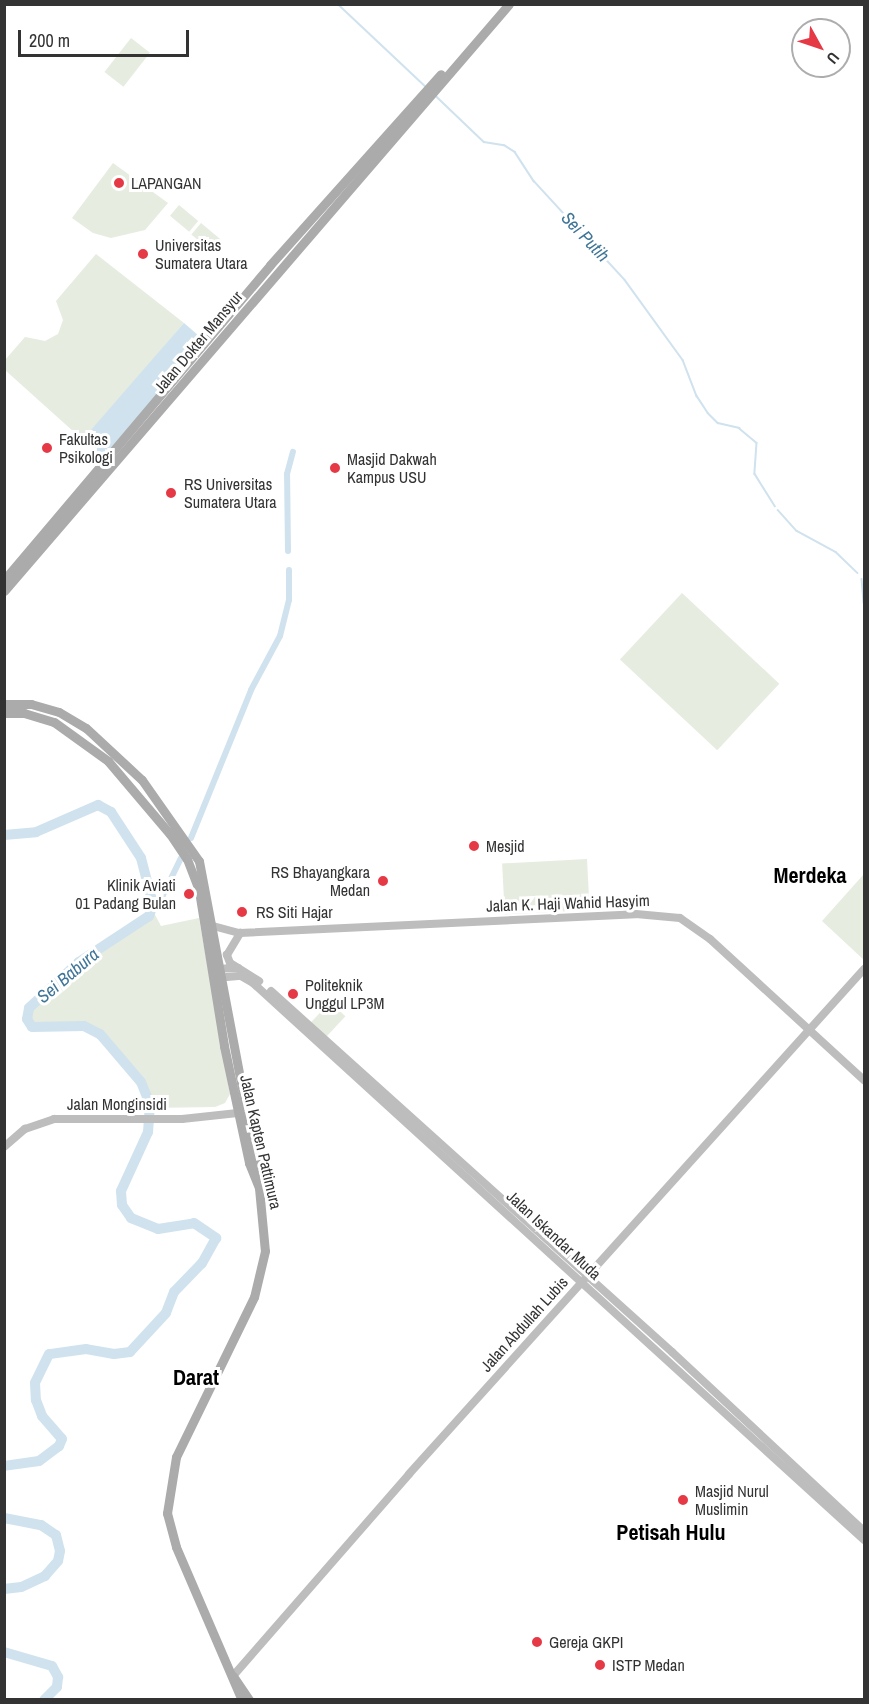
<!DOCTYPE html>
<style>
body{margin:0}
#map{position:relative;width:869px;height:1704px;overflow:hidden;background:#fff;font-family:"Archivo Narrow",sans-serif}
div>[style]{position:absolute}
.green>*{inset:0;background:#e6ecdf;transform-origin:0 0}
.water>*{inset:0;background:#cfe2ee;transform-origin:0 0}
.stream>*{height:1.5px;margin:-0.75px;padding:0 0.75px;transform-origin:0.75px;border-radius:0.75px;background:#cfe2ee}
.canal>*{height:6px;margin:-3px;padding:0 3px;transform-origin:3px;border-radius:3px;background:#cfe2ee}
.river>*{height:10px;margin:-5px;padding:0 5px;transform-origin:5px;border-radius:5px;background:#cfe2ee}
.secondary>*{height:8px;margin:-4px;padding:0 4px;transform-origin:4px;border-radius:4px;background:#bdbdbd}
.primary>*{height:9px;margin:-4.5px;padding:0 4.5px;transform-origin:4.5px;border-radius:4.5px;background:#ababab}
.dots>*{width:16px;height:16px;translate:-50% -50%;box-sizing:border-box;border:3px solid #fff;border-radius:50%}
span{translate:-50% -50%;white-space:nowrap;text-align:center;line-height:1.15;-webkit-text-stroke:6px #fff;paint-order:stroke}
.poi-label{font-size:16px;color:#333}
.left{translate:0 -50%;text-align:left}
.right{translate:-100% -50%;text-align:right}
.street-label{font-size:16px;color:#333}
.water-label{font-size:18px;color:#3f7597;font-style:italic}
.district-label{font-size:22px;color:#000;font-weight:700}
.frame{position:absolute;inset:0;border:6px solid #333;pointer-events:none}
.north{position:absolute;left:791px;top:18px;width:60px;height:60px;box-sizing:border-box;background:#fff;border:2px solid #adadad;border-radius:50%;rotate:130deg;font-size:16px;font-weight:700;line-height:24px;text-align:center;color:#333}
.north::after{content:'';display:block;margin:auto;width:21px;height:27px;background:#e63946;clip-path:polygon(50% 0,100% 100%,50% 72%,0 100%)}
.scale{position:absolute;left:18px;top:30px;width:171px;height:27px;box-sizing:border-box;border:3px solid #333;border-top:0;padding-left:8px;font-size:18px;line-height:21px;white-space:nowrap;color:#333;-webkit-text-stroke:4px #fff;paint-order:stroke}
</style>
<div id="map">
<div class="green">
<i style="left:131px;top:38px;width:24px;height:43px;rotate:38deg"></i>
<i style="clip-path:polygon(113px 163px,168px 203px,145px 230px,111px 238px,93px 233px,72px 218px)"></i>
<i style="left:179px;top:205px;width:25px;height:14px;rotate:40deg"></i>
<i style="left:201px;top:223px;width:25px;height:15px;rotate:40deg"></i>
<i style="clip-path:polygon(96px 254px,184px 323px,84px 441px,5px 370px,5px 360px,25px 337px,45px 341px,58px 334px,63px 320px,56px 301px)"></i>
<i style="left:682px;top:593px;width:133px;height:91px;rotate:43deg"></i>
<i style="left:587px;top:859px;width:51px;height:85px;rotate:87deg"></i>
<i style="clip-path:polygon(864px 874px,864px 960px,822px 921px)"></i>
<i style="clip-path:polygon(153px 911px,161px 926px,199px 918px,230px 1094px,225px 1103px,215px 1107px,150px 1108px,141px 1082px,100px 1034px,84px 1026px,32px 1027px,29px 1008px,53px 985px,82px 960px)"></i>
<i style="left:330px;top:1002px;width:21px;height:29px;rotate:43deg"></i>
</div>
<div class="water">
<i style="left:184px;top:323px;width:29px;height:155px;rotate:41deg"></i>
</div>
<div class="stream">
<i style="left:338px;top:4px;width:120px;rotate:43.3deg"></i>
<i style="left:435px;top:95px;width:68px;rotate:43.8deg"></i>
<i style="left:484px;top:142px;width:20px;rotate:9deg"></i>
<i style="left:504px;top:145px;width:13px;rotate:32deg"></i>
<i style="left:515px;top:152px;width:35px;rotate:57deg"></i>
<i style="left:534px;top:181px;width:134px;rotate:47.4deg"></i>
<i style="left:625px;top:280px;width:99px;rotate:54.1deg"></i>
<i style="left:683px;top:360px;width:39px;rotate:69deg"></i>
<i style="left:697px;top:396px;width:20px;rotate:57deg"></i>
<i style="left:708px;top:413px;width:14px;rotate:45deg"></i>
<i style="left:718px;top:423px;width:22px;rotate:13deg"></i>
<i style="left:739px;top:428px;width:23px;rotate:40deg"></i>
<i style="left:757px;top:443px;width:31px;rotate:94deg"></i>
<i style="left:755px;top:474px;width:38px;rotate:58deg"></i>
<i style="left:778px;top:510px;width:28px;rotate:48deg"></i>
<i style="left:797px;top:531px;width:44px;rotate:28.3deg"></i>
<i style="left:836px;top:552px;width:30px;rotate:44deg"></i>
<i style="left:862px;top:579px;width:24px;rotate:85deg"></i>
</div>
<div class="canal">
<i style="left:288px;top:551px;width:77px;rotate:-90.7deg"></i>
<i style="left:287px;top:474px;width:23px;rotate:-75deg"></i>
<i style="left:191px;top:838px;width:160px;rotate:-67.9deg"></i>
<i style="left:251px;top:690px;width:61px;rotate:-61.8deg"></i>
<i style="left:280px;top:636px;width:37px;rotate:-76deg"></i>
<i style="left:289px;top:600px;width:30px;rotate:-90deg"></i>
<i style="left:153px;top:904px;width:13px;rotate:-42deg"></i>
<i style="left:163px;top:895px;width:41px;rotate:-64.1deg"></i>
</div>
<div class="river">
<i style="left:4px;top:835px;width:32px;rotate:-5deg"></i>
<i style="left:36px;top:832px;width:68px;rotate:-23.5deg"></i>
<i style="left:98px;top:805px;width:15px;rotate:28deg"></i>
<i style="left:111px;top:812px;width:55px;rotate:56.9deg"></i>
<i style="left:141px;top:858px;width:48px;rotate:75.4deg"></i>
<i style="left:153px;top:904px;width:13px;rotate:108deg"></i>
<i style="left:149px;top:916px;width:84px;rotate:146.7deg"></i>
<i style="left:79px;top:962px;width:68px;rotate:137.4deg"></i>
<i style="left:29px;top:1008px;width:11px;rotate:100deg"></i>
<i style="left:27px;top:1019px;width:9px;rotate:58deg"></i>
<i style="left:32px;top:1027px;width:52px;rotate:-1.1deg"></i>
<i style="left:84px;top:1026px;width:18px;rotate:27deg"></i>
<i style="left:100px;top:1034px;width:63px;rotate:49.5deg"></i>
<i style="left:141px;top:1082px;width:24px;rotate:68deg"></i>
<i style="left:150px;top:1104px;width:28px;rotate:94deg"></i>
<i style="left:148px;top:1132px;width:65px;rotate:114.6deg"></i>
<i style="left:121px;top:1191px;width:14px;rotate:86deg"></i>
<i style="left:122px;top:1205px;width:16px;rotate:55deg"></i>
<i style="left:131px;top:1218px;width:29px;rotate:22deg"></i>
<i style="left:158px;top:1229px;width:36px;rotate:-9deg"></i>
<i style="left:194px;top:1223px;width:27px;rotate:34deg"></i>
<i style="left:216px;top:1238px;width:29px;rotate:119deg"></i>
<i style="left:202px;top:1263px;width:40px;rotate:134deg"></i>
<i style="left:174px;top:1292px;width:22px;rotate:111deg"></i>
<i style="left:166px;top:1313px;width:53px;rotate:132.7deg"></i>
<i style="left:130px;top:1352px;width:16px;rotate:173deg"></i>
<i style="left:114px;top:1354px;width:28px;rotate:-170deg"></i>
<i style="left:86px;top:1349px;width:37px;rotate:172deg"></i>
<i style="left:49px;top:1354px;width:32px;rotate:116deg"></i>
<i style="left:35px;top:1383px;width:17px;rotate:87deg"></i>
<i style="left:36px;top:1400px;width:17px;rotate:69deg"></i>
<i style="left:42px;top:1416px;width:30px;rotate:49deg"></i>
<i style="left:62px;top:1439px;width:8px;rotate:113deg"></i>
<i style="left:59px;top:1446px;width:25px;rotate:143deg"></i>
<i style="left:39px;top:1461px;width:35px;rotate:172deg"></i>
<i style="left:4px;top:1518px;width:38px;rotate:11deg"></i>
<i style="left:41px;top:1525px;width:18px;rotate:34deg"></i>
<i style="left:56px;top:1535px;width:16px;rotate:76deg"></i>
<i style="left:60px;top:1551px;width:10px;rotate:101deg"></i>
<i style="left:58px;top:1561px;width:20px;rotate:131deg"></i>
<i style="left:45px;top:1576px;width:26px;rotate:155deg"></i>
<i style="left:21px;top:1587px;width:17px;rotate:173deg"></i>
<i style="left:4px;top:1652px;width:50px;rotate:16.3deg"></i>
<i style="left:52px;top:1666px;width:13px;rotate:61deg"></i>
<i style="left:58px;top:1677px;width:10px;rotate:96deg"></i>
<i style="left:57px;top:1687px;width:18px;rotate:135deg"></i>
</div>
<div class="secondary">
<i style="left:213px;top:926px;width:28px;rotate:15deg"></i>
<i style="left:240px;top:933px;width:396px;rotate:-2.7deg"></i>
<i style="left:636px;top:914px;width:44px;rotate:5.2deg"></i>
<i style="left:680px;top:918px;width:37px;rotate:35deg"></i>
<i style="left:710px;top:939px;width:209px;rotate:42.5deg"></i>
<i style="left:238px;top:968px;width:9px;rotate:-148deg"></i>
<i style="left:230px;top:963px;width:9px;rotate:-111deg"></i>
<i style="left:227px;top:955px;width:26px;rotate:-59deg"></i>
<i style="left:212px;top:969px;width:26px;rotate:-2deg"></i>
<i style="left:238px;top:968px;width:25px;rotate:32deg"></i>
<i style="left:216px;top:978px;width:25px;rotate:-5deg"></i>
<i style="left:241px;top:976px;width:14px;rotate:30deg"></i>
<i style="left:253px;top:983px;width:827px;rotate:42.35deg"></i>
<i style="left:271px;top:991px;width:540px;rotate:42deg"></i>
<i style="left:672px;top:1352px;width:262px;rotate:43deg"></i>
<i style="left:4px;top:1147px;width:28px;rotate:-41deg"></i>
<i style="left:25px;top:1129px;width:31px;rotate:-19deg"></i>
<i style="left:54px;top:1119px;width:128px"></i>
<i style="left:182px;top:1119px;width:56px;rotate:-6.1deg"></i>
<i style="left:233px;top:1676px;width:268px;rotate:-48.9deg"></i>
<i style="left:409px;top:1474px;width:680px;rotate:-47.98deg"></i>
</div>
<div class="primary">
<i style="left:4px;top:580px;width:412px;rotate:-49.8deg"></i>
<i style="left:270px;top:265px;width:256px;rotate:-48.2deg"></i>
<i style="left:4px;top:591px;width:774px;rotate:-49.29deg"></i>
<i style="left:4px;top:704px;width:27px"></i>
<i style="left:31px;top:704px;width:29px;rotate:16deg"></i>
<i style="left:59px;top:712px;width:31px;rotate:31deg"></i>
<i style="left:86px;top:728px;width:76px;rotate:42.9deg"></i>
<i style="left:142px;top:780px;width:99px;rotate:54.9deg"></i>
<i style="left:199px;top:861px;width:323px;rotate:79.3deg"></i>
<i style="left:4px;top:713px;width:20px"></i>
<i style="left:24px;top:713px;width:31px;rotate:17deg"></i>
<i style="left:54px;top:722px;width:67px;rotate:35.8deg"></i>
<i style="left:108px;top:761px;width:96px;rotate:49.7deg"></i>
<i style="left:170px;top:834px;width:30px;rotate:56deg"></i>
<i style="left:187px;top:859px;width:34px;rotate:69deg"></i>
<i style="left:199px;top:891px;width:157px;rotate:80.8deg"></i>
<i style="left:224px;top:1046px;width:120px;rotate:77.9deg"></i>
<i style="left:249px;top:1163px;width:27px;rotate:68deg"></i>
<i style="left:259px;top:1188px;width:63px;rotate:84.6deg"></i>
<i style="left:265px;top:1251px;width:47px;rotate:103.4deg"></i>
<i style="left:254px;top:1297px;width:178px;rotate:116deg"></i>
<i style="left:176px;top:1457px;width:57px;rotate:99.1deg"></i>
<i style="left:167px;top:1513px;width:35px;rotate:75deg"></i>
<i style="left:176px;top:1547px;width:167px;rotate:66.7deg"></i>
<i style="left:233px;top:1676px;width:29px;rotate:56deg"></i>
</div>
<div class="dots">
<i style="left:119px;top:183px;background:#e63946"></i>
<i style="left:143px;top:254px;background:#e63946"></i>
<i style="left:47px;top:448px;background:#e63946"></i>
<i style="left:335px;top:468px;background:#e63946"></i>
<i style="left:171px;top:493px;background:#e63946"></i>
<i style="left:474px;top:846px;background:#e63946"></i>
<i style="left:383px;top:881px;background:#e63946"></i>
<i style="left:189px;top:894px;background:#e63946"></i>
<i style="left:242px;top:912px;background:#e63946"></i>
<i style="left:293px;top:994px;background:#e63946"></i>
<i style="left:683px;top:1500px;background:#e63946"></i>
<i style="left:537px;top:1642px;background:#e63946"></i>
<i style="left:600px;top:1665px;background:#e63946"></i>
</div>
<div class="poi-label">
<span class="left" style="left:131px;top:183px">LAPANGAN</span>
<span class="left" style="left:155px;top:254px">Universitas<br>Sumatera Utara</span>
<span class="left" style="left:59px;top:448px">Fakultas<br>Psikologi</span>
<span class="left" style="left:347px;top:468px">Masjid Dakwah<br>Kampus USU</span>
<span class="left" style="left:184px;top:493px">RS Universitas<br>Sumatera Utara</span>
<span class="left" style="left:486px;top:846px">Mesjid</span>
<span class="right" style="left:370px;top:881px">RS Bhayangkara<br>Medan</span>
<span class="right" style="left:176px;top:894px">Klinik Aviati<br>01 Padang Bulan</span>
<span class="left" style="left:256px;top:912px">RS Siti Hajar</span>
<span class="left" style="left:305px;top:994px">Politeknik<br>Unggul LP3M</span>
<span class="left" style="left:695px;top:1500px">Masjid Nurul<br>Muslimin</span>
<span class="left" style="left:549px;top:1642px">Gereja GKPI</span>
<span class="left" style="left:612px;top:1665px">ISTP Medan</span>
</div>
<div class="street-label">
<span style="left:198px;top:342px;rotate:-50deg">Jalan Dokter Mansyur</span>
<span style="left:568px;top:903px;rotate:-2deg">Jalan K. Haji Wahid Hasyim</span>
<span style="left:117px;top:1104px">Jalan Monginsidi</span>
<span style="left:261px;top:1142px;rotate:77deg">Jalan Kapten Pattimura</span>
<span style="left:554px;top:1235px;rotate:43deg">Jalan Iskandar Muda</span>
<span style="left:524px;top:1324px;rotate:-48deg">Jalan Abdullah Lubis</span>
</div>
<div class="water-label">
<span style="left:585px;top:237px;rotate:47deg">Sei Putih</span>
<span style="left:68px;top:976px;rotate:-40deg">Sei Babura</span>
</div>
<div class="district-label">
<span style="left:810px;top:876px">Merdeka</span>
<span style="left:196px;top:1378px">Darat</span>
<span style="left:671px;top:1533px">Petisah Hulu</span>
</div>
<div class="frame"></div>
<div class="north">U</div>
<div class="scale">200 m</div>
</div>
